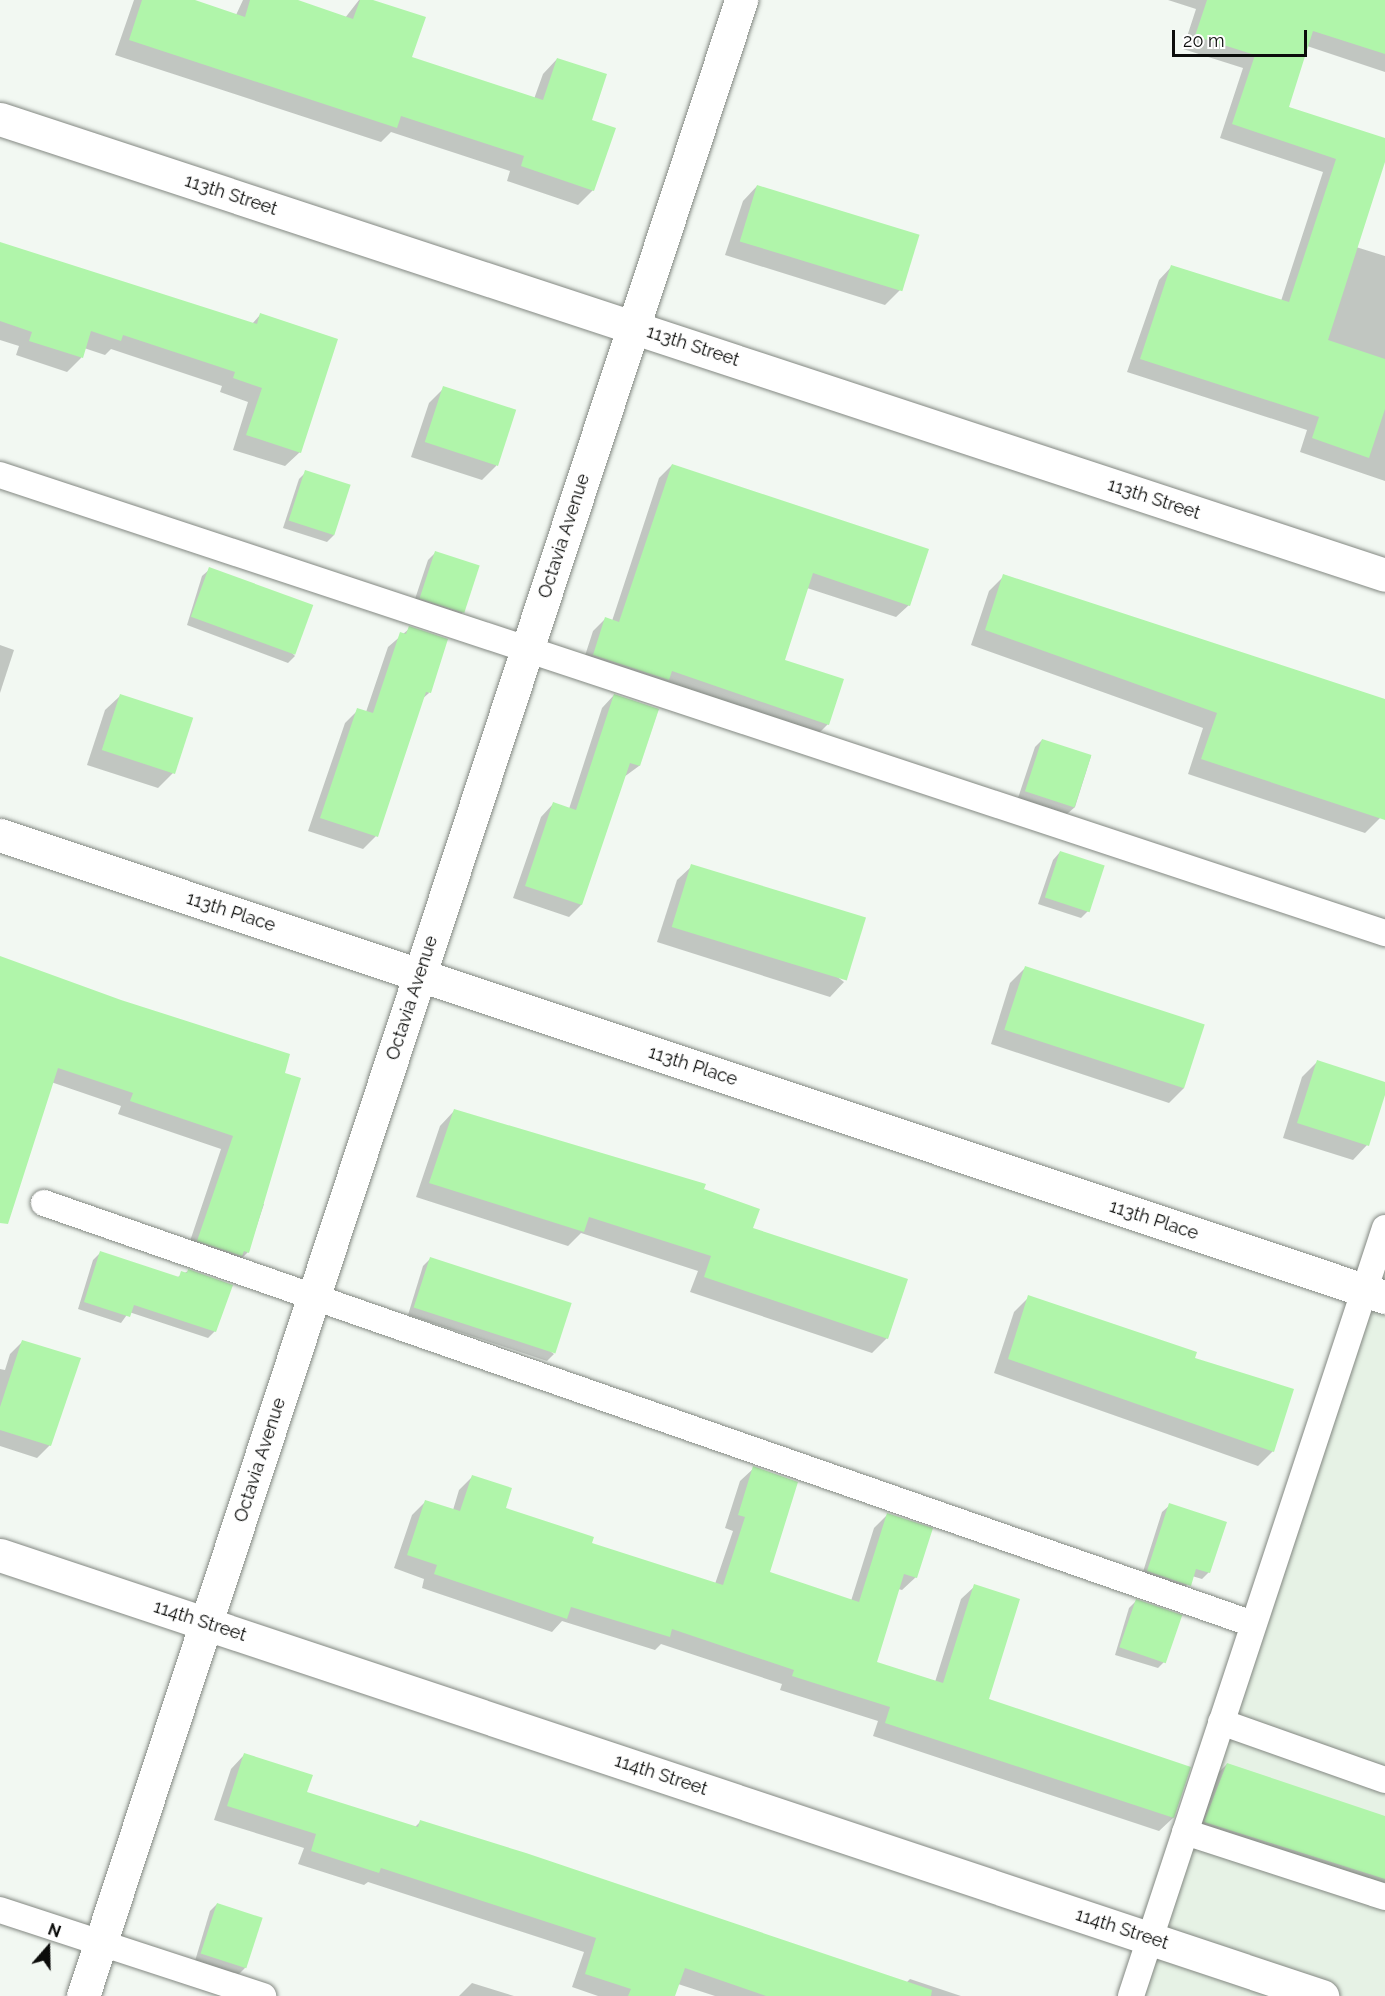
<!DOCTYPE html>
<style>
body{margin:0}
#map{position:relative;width:1385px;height:1996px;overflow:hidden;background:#f2f8f2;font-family:Raleway,sans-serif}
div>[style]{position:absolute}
.built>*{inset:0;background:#e6f2e5}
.shadow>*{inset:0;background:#0003}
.building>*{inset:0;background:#b0f5aa;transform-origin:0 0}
.roads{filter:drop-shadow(0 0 2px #838882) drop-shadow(0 0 2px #838882)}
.service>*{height:26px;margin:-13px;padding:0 13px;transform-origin:13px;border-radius:13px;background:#fff}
.minor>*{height:33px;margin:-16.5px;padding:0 16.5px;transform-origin:16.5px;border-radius:16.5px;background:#fff}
span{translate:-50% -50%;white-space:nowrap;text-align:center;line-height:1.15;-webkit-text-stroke:4.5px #fff;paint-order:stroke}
.street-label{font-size:18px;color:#0c0d0b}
.north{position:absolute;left:18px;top:1918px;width:60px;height:60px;-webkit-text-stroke:4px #fff;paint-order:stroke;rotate:20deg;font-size:16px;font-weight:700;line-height:24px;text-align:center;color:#0c0d0b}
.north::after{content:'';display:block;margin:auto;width:21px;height:27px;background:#0c0d0b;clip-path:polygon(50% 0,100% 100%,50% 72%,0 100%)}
.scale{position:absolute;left:1172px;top:30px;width:135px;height:27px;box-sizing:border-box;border:3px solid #0c0d0b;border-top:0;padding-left:8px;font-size:18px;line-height:21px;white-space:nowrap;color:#0c0d0b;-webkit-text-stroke:4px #fff;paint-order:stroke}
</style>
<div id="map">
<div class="built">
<i style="clip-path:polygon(1385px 1228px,1385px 1996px,1131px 1996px)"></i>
</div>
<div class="shadow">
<i style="clip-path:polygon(134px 0,190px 0,236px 15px,243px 0,294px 0,345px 18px,359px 0,369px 0,410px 58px,534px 99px,543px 74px,557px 59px,590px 121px,593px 190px,578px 205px,507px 181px,510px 171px,391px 132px,381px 142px,115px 55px)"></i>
<i style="clip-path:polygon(1168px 0,1385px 0,1385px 72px,1307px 46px,1287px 107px,1385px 140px,1385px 157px,1356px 247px,1385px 256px,1385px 481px,1300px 452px,1307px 430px,1127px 372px,1159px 280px,1172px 266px,1281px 301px,1323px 172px,1220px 138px,1243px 68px,1183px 49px,1196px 9px)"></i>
<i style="clip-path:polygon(757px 186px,900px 290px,885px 305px,725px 255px,743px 201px)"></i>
<i style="clip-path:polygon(0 243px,252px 324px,260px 315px,300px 452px,285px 466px,233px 450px,248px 402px,220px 392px,222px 386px,111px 349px,105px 355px,84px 348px,81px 358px,67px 372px,16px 355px,19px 346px,0 340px)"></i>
<i style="clip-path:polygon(444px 388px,514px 411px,496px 466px,482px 480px,411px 457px,429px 403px)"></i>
<i style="clip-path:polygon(672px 465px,909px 605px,896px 617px,807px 588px,783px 661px,828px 724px,815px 737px,581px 668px,593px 631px,605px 619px,612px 621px,659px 478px)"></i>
<i style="clip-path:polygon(306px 472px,334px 535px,327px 542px,283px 528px,299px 479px)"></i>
<i style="clip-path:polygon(435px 553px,464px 611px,457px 618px,413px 605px,428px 560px)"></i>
<i style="clip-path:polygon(210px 569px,295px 656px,288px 663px,187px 625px,202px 576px)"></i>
<i style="clip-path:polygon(1004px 576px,1385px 712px,1385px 803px,1380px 818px,1365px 833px,1188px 774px,1203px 728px,971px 645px,989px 591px)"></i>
<i style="clip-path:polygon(410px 628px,429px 693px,421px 700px,376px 836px,363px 849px,308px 831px,345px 723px,358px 710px,366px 712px,388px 647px)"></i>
<i style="clip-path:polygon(0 645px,14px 650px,0 693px)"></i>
<i style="clip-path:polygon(614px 695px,658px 710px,639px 766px,624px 777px,581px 905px,569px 917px,513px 898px,541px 817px,553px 804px,569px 809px,602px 708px)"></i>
<i style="clip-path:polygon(120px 696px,173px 773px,158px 788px,87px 765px,105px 710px)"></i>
<i style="clip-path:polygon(1042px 740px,1091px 756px,1075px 807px,1067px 814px,1018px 798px,1035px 747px)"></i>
<i style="clip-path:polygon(1060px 852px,1088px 911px,1081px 918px,1038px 904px,1053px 860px)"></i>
<i style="clip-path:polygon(692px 866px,844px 982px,830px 997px,657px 942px,677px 880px)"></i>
<i style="clip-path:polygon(0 958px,283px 1074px,261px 1203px,264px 1204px,248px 1252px,235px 1265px,186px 1253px,221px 1149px,118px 1114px,121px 1106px,51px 1082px,0 1222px)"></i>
<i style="clip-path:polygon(1025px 968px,1184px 1088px,1169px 1103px,991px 1044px,1010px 983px)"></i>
<i style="clip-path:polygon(1317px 1062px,1385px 1083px,1367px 1145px,1353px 1160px,1283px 1138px,1302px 1077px)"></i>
<i style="clip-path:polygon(454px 1111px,702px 1190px,887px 1338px,872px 1353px,690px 1292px,698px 1271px,581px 1233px,568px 1246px,416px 1197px,440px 1126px)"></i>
<i style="clip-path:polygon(100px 1253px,176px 1278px,188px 1271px,215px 1331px,208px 1338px,129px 1312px,121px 1323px,78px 1309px,93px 1260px)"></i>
<i style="clip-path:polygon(430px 1259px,554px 1354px,547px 1361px,408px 1315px,423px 1266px)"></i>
<i style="clip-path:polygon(1029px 1297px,1193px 1359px,1273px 1451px,1258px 1466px,994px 1373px,1014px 1312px)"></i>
<i style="clip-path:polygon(23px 1341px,50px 1445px,37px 1458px,0 1446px,0 1369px,5px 1370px,10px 1354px)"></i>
<i style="clip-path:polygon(754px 1468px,768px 1573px,851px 1601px,874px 1528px,888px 1514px,916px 1577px,902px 1590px,898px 1589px,875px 1663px,935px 1682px,961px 1599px,975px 1586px,987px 1700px,1189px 1768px,1173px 1818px,1159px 1831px,873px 1736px,878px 1721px,780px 1690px,782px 1684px,661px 1644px,655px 1650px,562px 1621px,552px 1632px,422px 1588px,424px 1579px,394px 1568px,412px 1515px,426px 1501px,453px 1510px,459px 1490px,473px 1476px,504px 1509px,591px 1544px,715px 1584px,733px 1531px,725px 1528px,740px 1481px)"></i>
<i style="clip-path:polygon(1170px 1505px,1209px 1572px,1202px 1579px,1192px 1576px,1182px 1593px,1141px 1578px,1162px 1512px)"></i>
<i style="clip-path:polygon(1136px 1601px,1165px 1661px,1158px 1668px,1115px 1655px,1129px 1608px)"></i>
<i style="clip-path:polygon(244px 1755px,305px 1793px,415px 1827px,420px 1822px,906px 1983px,910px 1979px,961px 1996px,715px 1996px,678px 1984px,674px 1996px,598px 1996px,572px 1987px,584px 1952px,368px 1882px,364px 1885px,298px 1864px,304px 1848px,214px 1820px,231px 1769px)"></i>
<i style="clip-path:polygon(1227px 1764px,1385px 1817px,1385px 1882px,1365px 1901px,1184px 1844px,1205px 1786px)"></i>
<i style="clip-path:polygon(217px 1904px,261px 1919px,245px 1968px,238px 1975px,195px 1961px,210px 1911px)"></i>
<i style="clip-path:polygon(472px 1983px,514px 1996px,459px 1996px)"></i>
</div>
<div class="building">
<i style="clip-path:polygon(142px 0,195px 0,245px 17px,250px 0,298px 0,353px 19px,360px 0,373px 0,426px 17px,412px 57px,543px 100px,557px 58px,607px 74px,592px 120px,616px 128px,594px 191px,521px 166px,524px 156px,401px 116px,397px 128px,129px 40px)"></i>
<i style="clip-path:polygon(1207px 0,1385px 0,1385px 54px,1313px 31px,1289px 107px,1385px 138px,1385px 162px,1328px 340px,1385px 359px,1385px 409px,1369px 458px,1312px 438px,1319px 417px,1140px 359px,1171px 265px,1289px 302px,1336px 159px,1232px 124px,1255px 55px,1195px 36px)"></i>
<i style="left:757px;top:185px;width:170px;height:59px;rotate:17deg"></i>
<i style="clip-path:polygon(0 242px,257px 324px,260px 313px,338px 339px,301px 453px,246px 435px,262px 388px,233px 378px,235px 372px,123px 335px,121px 341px,91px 331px,83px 358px,29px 341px,32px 332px,0 321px)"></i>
<i style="left:443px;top:386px;width:77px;height:59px;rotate:18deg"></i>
<i style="clip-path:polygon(672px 464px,929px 549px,910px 606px,813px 573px,785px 660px,844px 679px,829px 725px,672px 671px,669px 680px,593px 655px,605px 617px,619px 622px)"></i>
<i style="left:305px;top:470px;width:48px;height:53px;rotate:18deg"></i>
<i style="left:435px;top:551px;width:47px;height:50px;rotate:18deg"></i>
<i style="left:209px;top:567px;width:111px;height:53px;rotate:20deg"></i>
<i style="clip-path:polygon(1003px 574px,1385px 699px,1385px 820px,1201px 759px,1217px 713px,985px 630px)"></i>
<i style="clip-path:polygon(409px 626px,448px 639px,431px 693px,426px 692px,378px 837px,320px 818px,357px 708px,373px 713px,400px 632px,406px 634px)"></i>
<i style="left:120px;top:694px;width:77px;height:59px;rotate:18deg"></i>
<i style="clip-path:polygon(614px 694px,659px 709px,640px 766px,630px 763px,582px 905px,525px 886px,553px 802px,576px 810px)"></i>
<i style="left:1042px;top:739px;width:52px;height:55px;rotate:18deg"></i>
<i style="left:1060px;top:851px;width:47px;height:49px;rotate:18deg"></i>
<i style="left:691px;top:864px;width:183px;height:66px;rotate:17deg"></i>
<i style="clip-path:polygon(0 956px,121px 1000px,290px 1054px,285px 1073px,301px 1078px,249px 1253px,244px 1251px,242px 1256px,197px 1241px,233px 1136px,130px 1101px,133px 1093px,58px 1068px,8px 1224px,0 1223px)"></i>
<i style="left:1025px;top:966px;width:189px;height:67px;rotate:18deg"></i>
<i style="clip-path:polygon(1317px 1060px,1385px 1082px,1385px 1095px,1369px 1146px,1297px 1123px)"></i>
<i style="clip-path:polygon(454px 1109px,706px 1184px,704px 1189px,760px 1209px,753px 1228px,908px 1279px,888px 1339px,704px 1277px,711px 1256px,589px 1217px,584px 1232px,429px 1183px)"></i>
<i style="clip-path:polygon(100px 1251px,179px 1277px,181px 1271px,187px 1273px,188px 1269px,233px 1285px,216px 1332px,134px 1305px,130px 1317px,84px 1302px)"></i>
<i style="left:430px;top:1257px;width:149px;height:53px;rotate:18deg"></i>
<i style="clip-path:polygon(1028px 1295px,1197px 1352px,1195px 1358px,1294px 1389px,1274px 1452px,1008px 1359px)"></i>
<i style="clip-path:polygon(22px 1340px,81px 1358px,51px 1446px,0 1430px,0 1407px)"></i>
<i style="clip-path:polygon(753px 1466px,798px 1482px,770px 1572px,859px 1602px,887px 1513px,933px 1528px,917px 1578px,904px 1574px,877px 1662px,943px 1683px,974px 1584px,1020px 1599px,989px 1699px,1191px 1767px,1174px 1818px,885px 1723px,890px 1707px,792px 1676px,794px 1670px,672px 1629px,670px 1637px,571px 1607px,567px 1619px,434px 1574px,437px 1565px,407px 1555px,425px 1500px,460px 1511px,472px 1475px,512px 1488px,506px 1508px,594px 1537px,592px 1543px,723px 1585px,745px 1517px,738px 1515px)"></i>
<i style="clip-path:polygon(1169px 1503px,1227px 1522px,1210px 1573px,1196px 1569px,1191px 1586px,1147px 1571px)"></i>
<i style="left:1136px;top:1599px;width:49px;height:51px;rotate:19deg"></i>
<i style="clip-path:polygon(244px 1753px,313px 1775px,307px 1792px,418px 1827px,420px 1820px,526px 1853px,932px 1990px,931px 1996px,766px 1996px,685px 1968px,675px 1996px,628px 1996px,631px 1989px,585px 1974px,596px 1938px,381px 1868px,379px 1873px,311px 1851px,316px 1834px,227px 1806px)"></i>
<i style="clip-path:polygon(1227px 1763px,1385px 1816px,1385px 1879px,1204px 1822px)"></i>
<i style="left:217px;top:1903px;width:48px;height:53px;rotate:18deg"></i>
</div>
<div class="roads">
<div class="service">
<i style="left:0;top:475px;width:1459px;rotate:18.3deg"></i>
<i style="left:44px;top:1203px;width:1280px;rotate:19.2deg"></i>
<i style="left:1221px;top:1722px;width:174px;rotate:19.5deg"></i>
<i style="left:1185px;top:1832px;width:210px;rotate:18deg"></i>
<i style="left:0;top:1910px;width:277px;rotate:18.1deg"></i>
<i style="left:1131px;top:1996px;width:809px;rotate:-71.7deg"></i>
</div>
<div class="minor">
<i style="left:0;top:119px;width:1458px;rotate:18.22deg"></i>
<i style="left:0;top:835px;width:1460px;rotate:18.45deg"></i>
<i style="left:0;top:1555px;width:1394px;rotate:18.45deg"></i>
<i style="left:83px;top:1996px;width:2102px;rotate:-71.75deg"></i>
</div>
</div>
<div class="street-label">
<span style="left:231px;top:195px;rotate:18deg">113th Street</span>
<span style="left:693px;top:346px;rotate:18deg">113th Street</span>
<span style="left:1154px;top:499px;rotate:18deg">113th Street</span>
<span style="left:564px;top:536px;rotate:-72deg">Octavia Avenue</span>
<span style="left:231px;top:912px;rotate:18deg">113th Place</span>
<span style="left:412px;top:998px;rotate:-72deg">Octavia Avenue</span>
<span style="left:693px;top:1066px;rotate:18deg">113th Place</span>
<span style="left:1154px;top:1220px;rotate:18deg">113th Place</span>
<span style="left:260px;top:1460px;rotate:-72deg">Octavia Avenue</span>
<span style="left:200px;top:1621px;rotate:18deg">114th Street</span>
<span style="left:661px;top:1775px;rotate:18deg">114th Street</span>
<span style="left:1122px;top:1929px;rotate:18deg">114th Street</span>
</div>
<div class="north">N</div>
<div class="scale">20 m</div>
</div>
